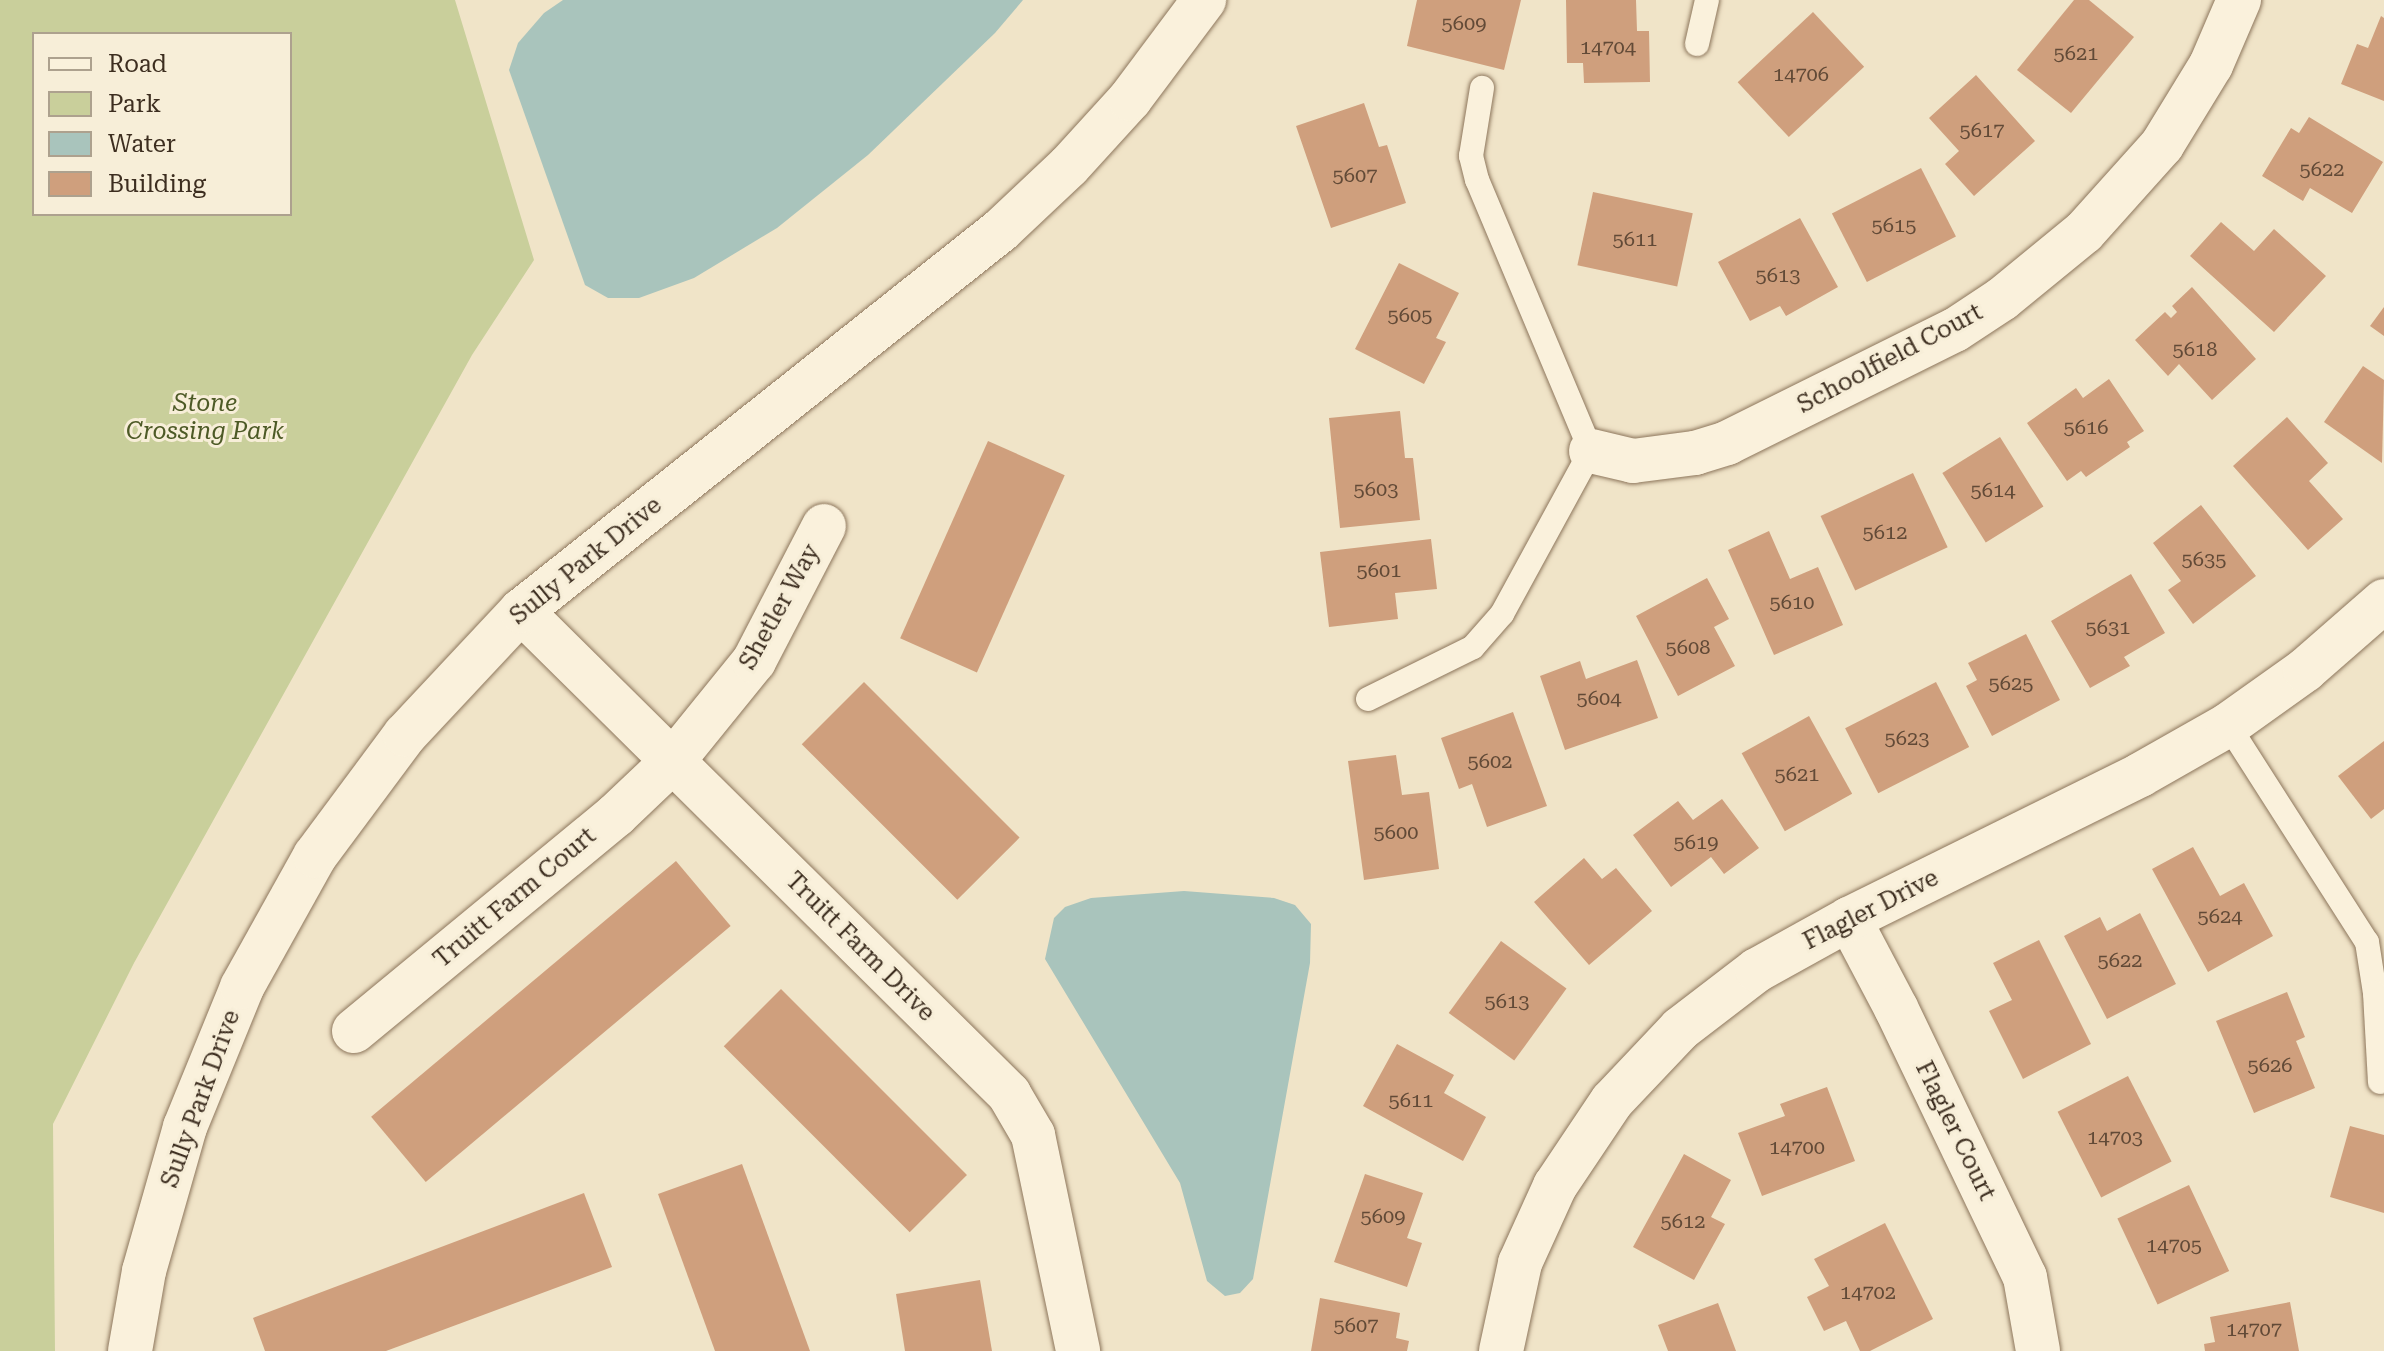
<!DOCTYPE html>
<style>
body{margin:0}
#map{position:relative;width:2384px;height:1351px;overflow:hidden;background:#f0e4c8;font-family:"Roboto Serif",serif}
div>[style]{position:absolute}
.green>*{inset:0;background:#c9cf9b}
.water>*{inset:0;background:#a9c4bc}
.building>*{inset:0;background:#cf9f7d;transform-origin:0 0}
.roads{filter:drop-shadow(0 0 2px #8d765c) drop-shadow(0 0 2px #8d765c)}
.service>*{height:24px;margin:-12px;padding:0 12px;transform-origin:12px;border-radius:12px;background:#faf1dc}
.minor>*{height:44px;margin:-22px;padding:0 22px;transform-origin:22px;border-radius:22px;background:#faf1dc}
.tertiary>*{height:44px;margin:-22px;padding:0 22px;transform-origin:22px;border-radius:22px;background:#faf1dc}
span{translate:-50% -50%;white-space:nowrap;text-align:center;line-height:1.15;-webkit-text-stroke:6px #f7eed8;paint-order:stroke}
.number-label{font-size:20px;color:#624a37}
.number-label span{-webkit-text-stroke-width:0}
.street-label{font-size:24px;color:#3d2e20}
.park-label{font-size:24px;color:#4d5a26;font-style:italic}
.legend{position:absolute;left:32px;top:32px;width:260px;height:184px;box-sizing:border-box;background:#f7eed8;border:2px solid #ada18e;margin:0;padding:10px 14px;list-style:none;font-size:24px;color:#3d2e20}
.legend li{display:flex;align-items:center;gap:16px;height:40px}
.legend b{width:40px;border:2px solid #ada18e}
</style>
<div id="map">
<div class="green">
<i style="clip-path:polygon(evenodd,0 0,455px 0,534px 260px,472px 355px,134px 963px,53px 1124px,55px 1351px,0 1351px,0 0,34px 34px,290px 34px,290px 214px,34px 214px,34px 34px)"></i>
</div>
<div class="water">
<i style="clip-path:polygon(563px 0,1023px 0,995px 33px,868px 155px,777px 228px,694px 278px,639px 298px,608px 298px,585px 285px,509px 70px,518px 43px,544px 13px)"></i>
<i style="clip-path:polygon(1184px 891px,1274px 898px,1295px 905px,1311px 924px,1310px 963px,1253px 1279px,1240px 1293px,1225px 1296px,1207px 1281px,1180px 1183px,1045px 959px,1054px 918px,1065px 907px,1091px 898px)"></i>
</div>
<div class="building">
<i style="clip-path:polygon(1417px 0,1521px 0,1504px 70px,1407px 46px)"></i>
<i style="clip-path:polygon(1566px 0,1636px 0,1637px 31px,1649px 31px,1650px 82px,1584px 83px,1583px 63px,1567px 63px)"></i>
<i style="clip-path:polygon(2074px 0,2089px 0,2134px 37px,2071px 113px,2017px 70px)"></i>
<i style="left:1813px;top:12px;width:75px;height:103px;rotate:47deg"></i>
<i style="clip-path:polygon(2381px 16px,2384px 18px,2384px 101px,2341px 84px,2357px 44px,2368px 48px)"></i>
<i style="clip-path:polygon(1976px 75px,2035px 141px,1974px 196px,1945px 164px,1959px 151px,1929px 118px)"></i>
<i style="clip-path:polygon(1364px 103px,1379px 147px,1387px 145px,1406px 203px,1331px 228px,1296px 126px)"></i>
<i style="clip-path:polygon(2309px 117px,2383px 162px,2352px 213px,2310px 188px,2303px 201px,2262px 176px,2291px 128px,2299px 133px)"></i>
<i style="left:1921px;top:168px;width:77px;height:100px;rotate:63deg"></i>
<i style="left:1593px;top:192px;width:102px;height:75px;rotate:12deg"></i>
<i style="clip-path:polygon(1800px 218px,1838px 287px,1786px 316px,1780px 306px,1750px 321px,1718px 262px)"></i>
<i style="clip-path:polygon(2221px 222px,2254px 251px,2274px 229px,2326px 276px,2274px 332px,2190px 256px)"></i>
<i style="clip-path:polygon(1399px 263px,1459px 293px,1436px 338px,1446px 342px,1424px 384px,1355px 349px)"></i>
<i style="clip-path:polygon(2192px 287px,2256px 359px,2212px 400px,2179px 364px,2168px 376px,2135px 340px,2165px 312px,2171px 318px,2177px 312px,2172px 306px)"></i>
<i style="clip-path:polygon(2384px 307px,2384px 336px,2370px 326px)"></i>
<i style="clip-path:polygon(2363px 366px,2384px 380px,2382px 463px,2324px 422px)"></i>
<i style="clip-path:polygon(2109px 379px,2144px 431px,2127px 442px,2130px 447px,2086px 477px,2081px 471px,2067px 481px,2027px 423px,2076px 388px,2083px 398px)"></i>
<i style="clip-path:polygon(1400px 411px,1405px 458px,1413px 458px,1420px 520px,1340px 528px,1329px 418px)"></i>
<i style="clip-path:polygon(2287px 417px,2328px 463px,2309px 481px,2343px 519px,2308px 550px,2233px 466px)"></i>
<i style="left:2000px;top:437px;width:82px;height:68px;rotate:58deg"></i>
<i style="left:988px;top:441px;width:84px;height:216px;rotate:24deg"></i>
<i style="left:1913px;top:473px;width:82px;height:102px;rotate:65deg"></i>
<i style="clip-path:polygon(2201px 505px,2256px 576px,2193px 624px,2168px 590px,2181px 581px,2153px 543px)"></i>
<i style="clip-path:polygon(1769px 531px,1790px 579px,1818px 567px,1843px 625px,1774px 655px,1728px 550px)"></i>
<i style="clip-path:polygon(1431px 539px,1437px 589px,1395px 593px,1398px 619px,1329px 627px,1320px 552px)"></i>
<i style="clip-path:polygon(2131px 574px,2165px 633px,2124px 657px,2130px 666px,2090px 688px,2051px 621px)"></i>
<i style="clip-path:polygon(1707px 578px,1729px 619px,1714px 627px,1735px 666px,1678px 696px,1636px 616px)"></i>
<i style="clip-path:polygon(2026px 634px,2060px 700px,1992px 736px,1966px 686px,1977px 680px,1968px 663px)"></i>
<i style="clip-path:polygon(1637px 660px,1658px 718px,1565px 750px,1540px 676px,1580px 661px,1586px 679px)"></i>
<i style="left:864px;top:682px;width:220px;height:88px;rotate:45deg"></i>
<i style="left:1936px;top:682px;width:73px;height:102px;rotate:63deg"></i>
<i style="clip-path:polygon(1513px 712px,1547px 806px,1487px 827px,1472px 784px,1459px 789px,1441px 738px)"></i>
<i style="left:1809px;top:716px;width:89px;height:77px;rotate:61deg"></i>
<i style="clip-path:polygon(2384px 741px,2384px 809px,2371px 819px,2338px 776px)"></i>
<i style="clip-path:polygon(1396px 755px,1402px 795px,1429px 792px,1439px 869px,1364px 880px,1348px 761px)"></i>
<i style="clip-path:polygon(1722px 799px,1759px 848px,1724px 874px,1711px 857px,1671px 887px,1633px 835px,1678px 801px,1693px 820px)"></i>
<i style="clip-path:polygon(2193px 847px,2220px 896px,2244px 883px,2273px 936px,2208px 972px,2152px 869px)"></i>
<i style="clip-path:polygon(1584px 858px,1602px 879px,1616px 868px,1652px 911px,1589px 965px,1534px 902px)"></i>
<i style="left:676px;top:861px;width:85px;height:398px;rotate:50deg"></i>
<i style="clip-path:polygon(2140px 913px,2176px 984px,2107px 1019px,2064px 936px,2100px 917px,2107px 931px)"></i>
<i style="clip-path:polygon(2039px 940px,2091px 1044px,2023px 1079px,1989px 1011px,2012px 1000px,1993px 963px)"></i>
<i style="left:1501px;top:941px;width:81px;height:89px;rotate:36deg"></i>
<i style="left:781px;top:989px;width:263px;height:81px;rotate:45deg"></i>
<i style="clip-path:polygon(2287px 992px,2305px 1037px,2296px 1041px,2315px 1088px,2254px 1113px,2216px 1021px)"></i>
<i style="clip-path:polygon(1397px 1044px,1454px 1075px,1444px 1093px,1486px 1117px,1463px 1161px,1363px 1106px)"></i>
<i style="left:2128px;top:1076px;width:96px;height:79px;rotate:63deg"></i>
<i style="clip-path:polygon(1827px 1087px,1855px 1161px,1762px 1196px,1738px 1133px,1785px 1116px,1780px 1104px)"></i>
<i style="clip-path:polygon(2350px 1126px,2384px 1135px,2384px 1213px,2330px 1197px)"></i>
<i style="clip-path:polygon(1684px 1154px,1731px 1180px,1711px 1217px,1725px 1224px,1694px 1280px,1633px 1247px)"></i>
<i style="clip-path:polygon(742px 1164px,810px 1351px,715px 1351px,658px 1194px)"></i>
<i style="clip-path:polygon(1365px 1174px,1423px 1193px,1407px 1238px,1422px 1243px,1407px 1287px,1334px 1262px)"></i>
<i style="left:2189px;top:1185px;width:95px;height:79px;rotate:65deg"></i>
<i style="clip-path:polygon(584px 1193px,612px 1267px,386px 1351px,265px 1351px,253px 1318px)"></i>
<i style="clip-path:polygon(1885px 1223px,1933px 1319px,1870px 1351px,1860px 1351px,1846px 1321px,1824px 1331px,1807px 1297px,1829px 1286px,1814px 1259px)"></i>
<i style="clip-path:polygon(980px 1280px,992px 1351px,905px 1351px,896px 1294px)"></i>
<i style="clip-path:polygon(1320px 1298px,1400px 1313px,1396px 1338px,1409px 1341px,1407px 1351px,1311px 1351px)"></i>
<i style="clip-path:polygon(2290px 1302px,2299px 1351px,2205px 1351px,2204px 1344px,2215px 1342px,2210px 1317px)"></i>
<i style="clip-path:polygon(1718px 1303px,1736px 1351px,1668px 1351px,1658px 1325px)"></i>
</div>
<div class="roads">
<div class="service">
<i style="left:1697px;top:44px;width:45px;rotate:-77.2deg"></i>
<i style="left:1368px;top:699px;width:117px;rotate:-26.3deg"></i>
<i style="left:1473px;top:647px;width:44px;rotate:-48.7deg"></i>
<i style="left:1502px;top:614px;width:186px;rotate:-61.4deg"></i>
<i style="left:1591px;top:451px;width:294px;rotate:-112.8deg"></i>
<i style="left:1477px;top:180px;width:25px;rotate:-104deg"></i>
<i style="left:1471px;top:156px;width:69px;rotate:-80.8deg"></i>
<i style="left:2228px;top:725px;width:258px;rotate:57.4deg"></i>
<i style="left:2367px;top:942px;width:52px;rotate:81.1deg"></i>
<i style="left:2375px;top:993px;width:89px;rotate:86.8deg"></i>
</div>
<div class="minor">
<i style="left:1591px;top:451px;width:43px;rotate:13.4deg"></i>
<i style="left:1633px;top:461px;width:63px;rotate:-7.4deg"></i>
<i style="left:1695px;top:453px;width:34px;rotate:-17deg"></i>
<i style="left:1727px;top:443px;width:254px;rotate:-26.4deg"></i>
<i style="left:1955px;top:330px;width:56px;rotate:-33.4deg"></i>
<i style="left:2002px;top:299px;width:106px;rotate:-39.3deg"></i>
<i style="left:2084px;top:232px;width:117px;rotate:-48.1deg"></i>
<i style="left:2162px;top:145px;width:94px;rotate:-58.5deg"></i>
<i style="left:2211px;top:65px;width:71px;rotate:-66.7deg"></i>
<i style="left:521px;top:611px;width:687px;rotate:44.7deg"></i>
<i style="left:1009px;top:1094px;width:48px;rotate:59.7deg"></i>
<i style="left:1033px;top:1135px;width:221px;rotate:78.2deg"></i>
<i style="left:1849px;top:919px;width:101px;rotate:62.2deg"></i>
<i style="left:1896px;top:1008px;width:298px;rotate:64.4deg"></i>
<i style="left:2025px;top:1277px;width:75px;rotate:80deg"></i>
<i style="left:354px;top:1031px;width:340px;rotate:-39.5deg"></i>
<i style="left:616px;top:815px;width:79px;rotate:-43.5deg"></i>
<i style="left:673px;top:761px;width:129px;rotate:-51deg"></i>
<i style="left:754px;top:661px;width:152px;rotate:-62.6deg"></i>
<i style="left:1501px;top:1351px;width:90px;rotate:-77.8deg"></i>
<i style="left:1520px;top:1263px;width:85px;rotate:-65.6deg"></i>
<i style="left:1555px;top:1186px;width:102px;rotate:-56.2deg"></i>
<i style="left:1612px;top:1101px;width:99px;rotate:-46.6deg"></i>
<i style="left:1680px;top:1029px;width:97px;rotate:-37.5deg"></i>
<i style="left:1757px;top:970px;width:105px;rotate:-29deg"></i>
<i style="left:1849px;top:919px;width:325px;rotate:-26.3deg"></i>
<i style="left:2140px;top:775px;width:101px;rotate:-29.6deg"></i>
<i style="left:2228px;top:725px;width:95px;rotate:-35.5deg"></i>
<i style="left:2305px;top:670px;width:105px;rotate:-41.1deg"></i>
</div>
<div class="tertiary">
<i style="left:130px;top:1351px;width:81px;rotate:-80.1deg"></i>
<i style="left:144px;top:1271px;width:150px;rotate:-74.1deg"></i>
<i style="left:185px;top:1127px;width:151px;rotate:-67.8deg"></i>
<i style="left:242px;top:987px;width:150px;rotate:-60.9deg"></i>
<i style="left:315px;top:856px;width:151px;rotate:-53.4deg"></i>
<i style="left:405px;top:735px;width:170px;rotate:-46.9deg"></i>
<i style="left:521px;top:611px;width:613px;rotate:-38.44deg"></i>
<i style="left:1001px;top:230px;width:93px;rotate:-43.3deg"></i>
<i style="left:1069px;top:166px;width:91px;rotate:-47.7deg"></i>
<i style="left:1130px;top:99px;width:124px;rotate:-53.2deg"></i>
</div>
</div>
<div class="number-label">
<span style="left:1464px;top:23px">5609</span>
<span style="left:1608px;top:47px">14704</span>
<span style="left:2076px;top:53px">5621</span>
<span style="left:1801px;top:74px">14706</span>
<span style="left:1982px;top:130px">5617</span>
<span style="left:2322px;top:169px">5622</span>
<span style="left:1355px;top:175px">5607</span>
<span style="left:1894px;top:225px">5615</span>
<span style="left:1635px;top:239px">5611</span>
<span style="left:1778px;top:275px">5613</span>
<span style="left:1410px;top:315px">5605</span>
<span style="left:2195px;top:349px">5618</span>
<span style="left:2086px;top:427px">5616</span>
<span style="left:1376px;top:489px">5603</span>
<span style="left:1993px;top:490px">5614</span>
<span style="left:1885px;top:532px">5612</span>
<span style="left:2204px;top:559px">5635</span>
<span style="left:1379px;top:570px">5601</span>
<span style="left:1792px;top:602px">5610</span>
<span style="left:2108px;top:627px">5631</span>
<span style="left:1688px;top:647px">5608</span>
<span style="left:2011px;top:683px">5625</span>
<span style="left:1599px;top:698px">5604</span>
<span style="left:1907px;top:738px">5623</span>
<span style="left:1490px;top:761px">5602</span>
<span style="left:1797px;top:774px">5621</span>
<span style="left:1396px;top:832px">5600</span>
<span style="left:1696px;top:842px">5619</span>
<span style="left:2220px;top:916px">5624</span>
<span style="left:2120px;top:960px">5622</span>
<span style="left:1507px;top:1001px">5613</span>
<span style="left:2270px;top:1065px">5626</span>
<span style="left:1411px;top:1100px">5611</span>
<span style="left:2115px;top:1137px">14703</span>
<span style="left:1797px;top:1147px">14700</span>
<span style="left:1383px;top:1216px">5609</span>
<span style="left:1683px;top:1221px">5612</span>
<span style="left:2174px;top:1245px">14705</span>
<span style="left:1868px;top:1292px">14702</span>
<span style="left:1356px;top:1325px">5607</span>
<span style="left:2254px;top:1329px">14707</span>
</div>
<div class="street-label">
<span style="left:1890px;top:359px;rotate:-28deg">Schoolfield Court</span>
<span style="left:586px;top:561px;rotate:-39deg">Sully Park Drive</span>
<span style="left:780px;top:607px;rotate:-61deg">Shetler Way</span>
<span style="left:515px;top:898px;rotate:-40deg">Truitt Farm Court</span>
<span style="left:1871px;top:910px;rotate:-27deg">Flagler Drive</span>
<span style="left:860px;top:947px;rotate:45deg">Truitt Farm Drive</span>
<span style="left:201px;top:1099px;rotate:-70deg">Sully Park Drive</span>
<span style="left:1955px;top:1131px;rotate:64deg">Flagler Court</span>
</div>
<div class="park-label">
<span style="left:205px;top:418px">Stone<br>Crossing Park</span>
</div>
<ul class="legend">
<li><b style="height:10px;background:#faf1dc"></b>Road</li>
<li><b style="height:22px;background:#c9cf9b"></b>Park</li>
<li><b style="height:22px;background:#a9c4bc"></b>Water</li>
<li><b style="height:22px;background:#cf9f7d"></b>Building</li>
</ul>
</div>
